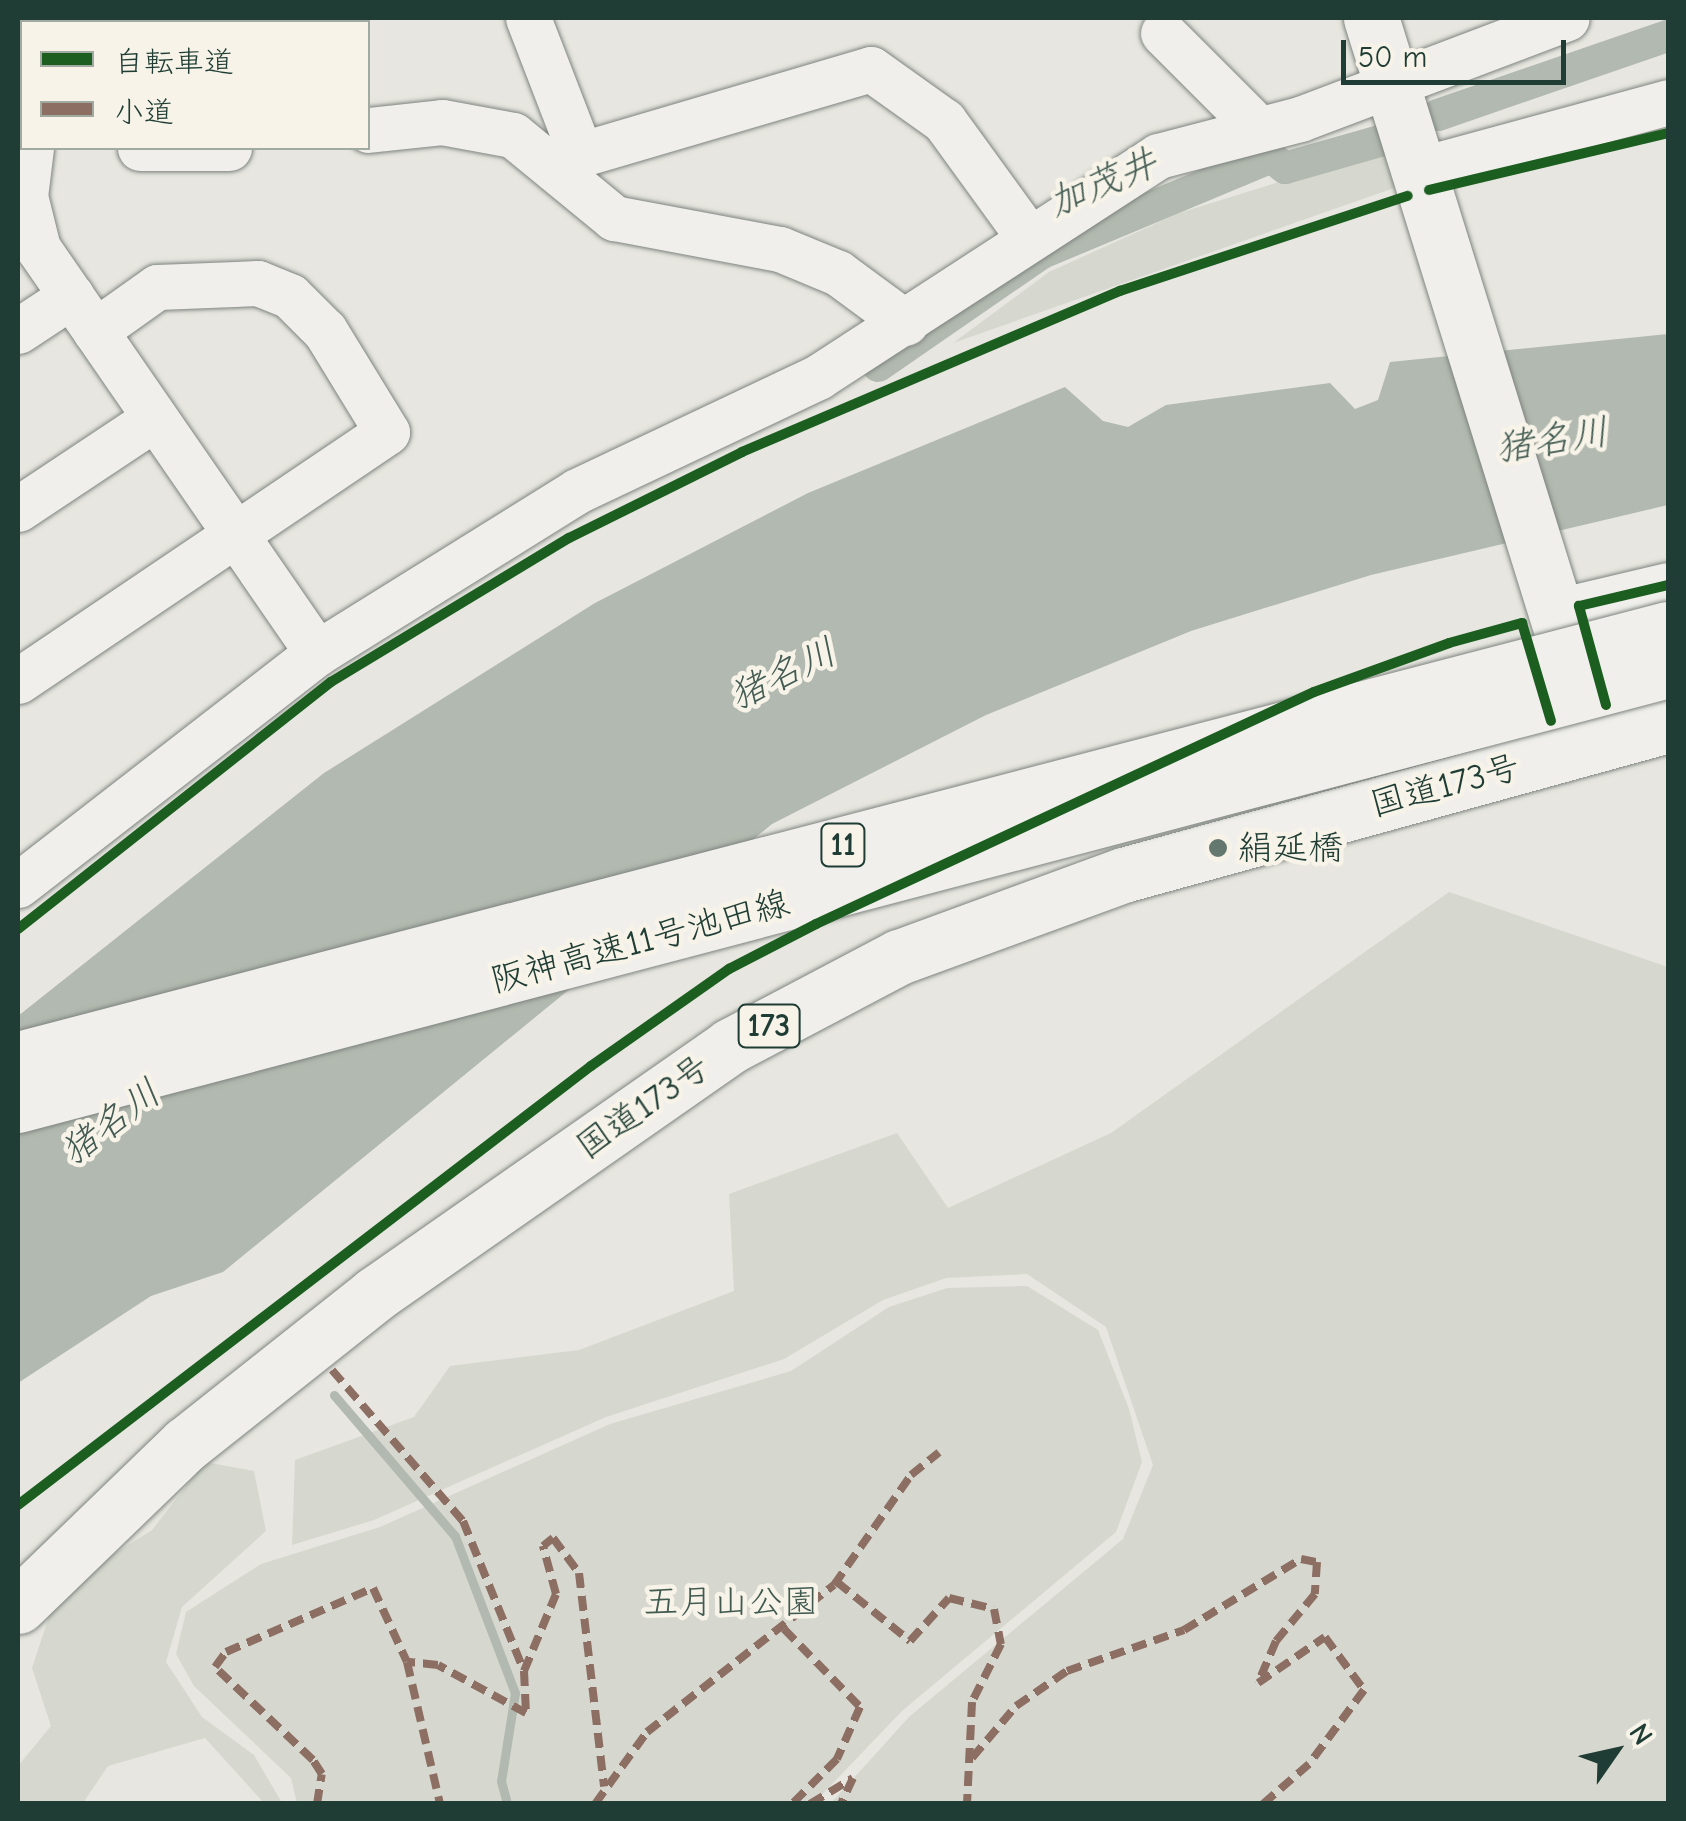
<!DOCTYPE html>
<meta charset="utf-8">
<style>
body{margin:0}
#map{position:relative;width:1686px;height:1821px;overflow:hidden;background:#e7e6e0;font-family:"Comic Neue","Klee One",sans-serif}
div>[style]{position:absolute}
.green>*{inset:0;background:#d6d8cf}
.water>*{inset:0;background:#b2b9b0}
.stream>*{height:9px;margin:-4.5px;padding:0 4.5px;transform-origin:4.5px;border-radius:4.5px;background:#b2b9b0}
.canal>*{height:32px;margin:-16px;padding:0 16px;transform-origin:16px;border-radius:16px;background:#b2b9b0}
.roads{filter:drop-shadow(0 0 2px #7e847f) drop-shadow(0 0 2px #7e847f)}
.minor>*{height:45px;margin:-22.5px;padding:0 22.5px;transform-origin:22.5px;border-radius:22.5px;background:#f0efeb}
.major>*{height:55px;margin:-27.5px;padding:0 27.5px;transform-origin:27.5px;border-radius:27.5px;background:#f0efeb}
.highway>*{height:55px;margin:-27.5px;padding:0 27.5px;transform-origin:27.5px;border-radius:27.5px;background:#f0efeb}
.bridges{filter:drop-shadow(0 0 2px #7e847f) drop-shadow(0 0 2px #7e847f)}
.highway-bridge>*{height:55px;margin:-27.5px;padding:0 27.5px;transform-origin:27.5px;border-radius:27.5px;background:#f0efeb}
.quiet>*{height:8px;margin-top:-4px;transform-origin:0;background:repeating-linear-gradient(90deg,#8d6e63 0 15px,transparent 0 23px)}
.cycleway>*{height:10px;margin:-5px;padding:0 5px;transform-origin:5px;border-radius:5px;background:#1b5e20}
.dots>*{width:28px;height:28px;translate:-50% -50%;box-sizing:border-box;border:5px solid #f7f3e8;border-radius:50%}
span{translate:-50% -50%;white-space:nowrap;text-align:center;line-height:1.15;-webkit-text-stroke:9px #f7f3e8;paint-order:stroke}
.shield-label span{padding:2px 8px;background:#f7f3e8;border:2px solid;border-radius:8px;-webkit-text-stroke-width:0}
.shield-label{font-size:32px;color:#1f3d34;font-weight:700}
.street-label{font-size:35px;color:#1f3d34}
.poi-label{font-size:35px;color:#1f3d34}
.left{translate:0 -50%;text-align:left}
.park-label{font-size:35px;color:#415a50}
.water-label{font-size:38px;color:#445c53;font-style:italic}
.frame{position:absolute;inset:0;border:20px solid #1f3d34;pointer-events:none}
.legend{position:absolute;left:20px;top:20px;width:350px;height:130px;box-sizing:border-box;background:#f7f3e8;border:2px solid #a1aaa0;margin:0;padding:12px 18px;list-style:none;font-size:30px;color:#1f3d34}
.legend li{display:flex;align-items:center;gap:20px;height:50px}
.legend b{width:50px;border:2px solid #a1aaa0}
.north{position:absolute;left:1566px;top:1701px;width:100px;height:100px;-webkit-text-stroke:8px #f7f3e8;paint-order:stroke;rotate:56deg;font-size:28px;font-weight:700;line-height:40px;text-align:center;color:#1f3d34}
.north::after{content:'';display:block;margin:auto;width:35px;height:45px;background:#1f3d34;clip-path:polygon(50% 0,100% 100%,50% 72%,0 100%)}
.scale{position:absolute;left:1341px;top:40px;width:225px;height:45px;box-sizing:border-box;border:5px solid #1f3d34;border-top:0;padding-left:12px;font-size:30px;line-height:35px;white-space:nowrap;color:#1f3d34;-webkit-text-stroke:8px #f7f3e8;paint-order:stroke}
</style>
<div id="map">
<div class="green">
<i style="clip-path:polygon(1386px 149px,1397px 187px,953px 343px,1049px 272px,1179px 213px)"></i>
<i style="clip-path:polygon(1449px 892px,1668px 967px,1668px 1803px,831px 1803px,910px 1716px,1123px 1539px,1153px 1465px,1106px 1327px,1027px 1274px,946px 1278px,883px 1300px,784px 1359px,606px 1417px,374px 1520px,292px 1545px,295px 1460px,414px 1417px,450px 1366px,579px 1350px,734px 1291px,729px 1194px,897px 1133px,948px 1208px,1111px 1133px)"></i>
<i style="clip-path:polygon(1027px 1286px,1098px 1330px,1129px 1409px,1142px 1462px,1116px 1532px,902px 1711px,814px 1803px,297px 1803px,291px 1778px,194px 1686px,176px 1654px,186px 1612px,261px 1564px,380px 1527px,610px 1424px,791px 1371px,889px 1307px,947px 1288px)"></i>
<i style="clip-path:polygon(205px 1462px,254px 1471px,266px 1531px,182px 1607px,166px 1662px,202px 1717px,254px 1755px,282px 1803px,264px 1803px,205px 1738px,108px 1766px,83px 1803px,18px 1804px,18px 1766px,51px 1726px,32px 1668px,58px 1589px,152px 1530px)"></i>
</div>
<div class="water">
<i style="clip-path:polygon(1668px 334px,1668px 505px,1371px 575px,1191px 631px,986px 715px,772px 824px,223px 1272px,151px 1296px,18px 1383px,18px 1016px,324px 773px,595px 603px,808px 493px,1065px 387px,1103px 421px,1128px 427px,1166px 405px,1330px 383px,1355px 409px,1378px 400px,1390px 362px)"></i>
</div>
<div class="stream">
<i style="left:334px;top:1395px;width:186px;rotate:49.4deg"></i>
<i style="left:455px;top:1536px;width:168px;rotate:69.1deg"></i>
<i style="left:515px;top:1693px;width:89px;rotate:99deg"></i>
<i style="left:501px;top:1781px;width:24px;rotate:75deg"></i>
</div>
<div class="canal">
<i style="left:1438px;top:115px;width:243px;rotate:-19deg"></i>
<i style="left:878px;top:366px;width:199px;rotate:-34.6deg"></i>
<i style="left:1042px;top:253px;width:248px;rotate:-22.7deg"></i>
<i style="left:1271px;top:157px;width:18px;rotate:38deg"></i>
<i style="left:1285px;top:168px;width:99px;rotate:-15.9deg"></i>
</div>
<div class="roads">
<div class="minor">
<i style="left:528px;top:18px;width:147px;rotate:68.9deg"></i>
<i style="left:54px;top:22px;width:8px;rotate:-30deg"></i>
<i style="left:1163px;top:33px;width:130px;rotate:45deg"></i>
<i style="left:18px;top:52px;width:6px;rotate:-45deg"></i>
<i style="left:368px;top:130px;width:74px;rotate:-6.2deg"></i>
<i style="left:442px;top:122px;width:72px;rotate:10.4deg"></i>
<i style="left:513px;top:135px;width:131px;rotate:39.4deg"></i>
<i style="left:614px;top:218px;width:169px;rotate:10.6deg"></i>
<i style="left:780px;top:249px;width:63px;rotate:22.5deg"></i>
<i style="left:838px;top:273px;width:84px;rotate:36.3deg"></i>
<i style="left:31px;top:148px;width:48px;rotate:97.1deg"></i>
<i style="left:25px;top:196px;width:54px;rotate:76deg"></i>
<i style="left:38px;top:248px;width:492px;rotate:55.4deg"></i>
<i style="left:140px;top:148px;width:89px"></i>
<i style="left:555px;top:162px;width:329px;rotate:-16.4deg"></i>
<i style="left:871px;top:69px;width:90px;rotate:35.5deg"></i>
<i style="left:944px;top:121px;width:140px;rotate:54deg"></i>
<i style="left:1422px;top:169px;width:255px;rotate:-15.2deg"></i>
<i style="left:18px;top:331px;width:64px;rotate:-33.4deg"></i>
<i style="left:18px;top:509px;width:164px;rotate:-33.6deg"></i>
<i style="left:1579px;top:606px;width:91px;rotate:-13.3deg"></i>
<i style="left:18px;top:681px;width:445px;rotate:-34deg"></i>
<i style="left:387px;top:432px;width:119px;rotate:-121.5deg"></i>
<i style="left:325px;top:331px;width:49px;rotate:-135deg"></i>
<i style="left:290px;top:296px;width:35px;rotate:-158deg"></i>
<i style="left:258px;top:283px;width:101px;rotate:177.7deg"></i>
<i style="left:157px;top:287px;width:76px;rotate:144.6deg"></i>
<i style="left:18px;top:885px;width:378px;rotate:-37.8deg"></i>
<i style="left:317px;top:653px;width:306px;rotate:-31.9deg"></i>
<i style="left:577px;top:491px;width:267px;rotate:-25.3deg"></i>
<i style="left:818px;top:377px;width:406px;rotate:-33deg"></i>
<i style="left:1158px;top:156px;width:147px;rotate:-14.6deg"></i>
<i style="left:1300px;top:119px;width:285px;rotate:-20.7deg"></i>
</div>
<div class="major">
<i style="left:1371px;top:18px;width:714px;rotate:72.73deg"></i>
</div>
<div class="highway">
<i style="left:18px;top:1606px;width:233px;rotate:-44deg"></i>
<i style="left:186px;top:1444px;width:241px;rotate:-38.4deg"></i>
<i style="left:375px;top:1294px;width:433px;rotate:-34.9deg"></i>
<i style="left:730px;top:1046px;width:191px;rotate:-27.8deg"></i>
<i style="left:899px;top:957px;width:239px;rotate:-20.1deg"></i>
<i style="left:1123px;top:875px;width:565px;rotate:-15.39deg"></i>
</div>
</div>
<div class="bridges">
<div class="highway-bridge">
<i style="left:18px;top:1059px;width:1705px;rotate:-14.61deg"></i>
<i style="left:18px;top:1105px;width:1706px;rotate:-14.77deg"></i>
</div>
</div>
<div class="quiet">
<i style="left:332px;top:1370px;width:200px;rotate:49.1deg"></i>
<i style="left:463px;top:1521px;width:162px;rotate:67.9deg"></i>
<i style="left:524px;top:1671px;width:42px;rotate:87.3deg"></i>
<i style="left:526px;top:1713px;width:100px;rotate:-151.4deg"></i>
<i style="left:438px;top:1665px;width:31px;rotate:-174deg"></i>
<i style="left:837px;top:1582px;width:94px;rotate:38.9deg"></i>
<i style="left:910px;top:1641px;width:58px;rotate:-47.8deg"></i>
<i style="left:949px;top:1598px;width:46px;rotate:13.7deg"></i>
<i style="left:994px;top:1609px;width:36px;rotate:79deg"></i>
<i style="left:1001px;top:1644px;width:65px;rotate:116.6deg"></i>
<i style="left:972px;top:1702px;width:102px;rotate:92.8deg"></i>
<i style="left:784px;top:1629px;width:109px;rotate:45.7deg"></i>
<i style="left:860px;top:1707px;width:57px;rotate:113.9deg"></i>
<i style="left:837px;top:1759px;width:64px;rotate:135deg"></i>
<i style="left:524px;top:1671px;width:83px;rotate:-67.4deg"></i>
<i style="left:556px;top:1594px;width:50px;rotate:-105.2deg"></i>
<i style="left:543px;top:1546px;width:13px;rotate:-39deg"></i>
<i style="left:553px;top:1538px;width:44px;rotate:53.4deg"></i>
<i style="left:579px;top:1573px;width:215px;rotate:83.3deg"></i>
<i style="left:972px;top:1758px;width:68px;rotate:-49.8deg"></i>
<i style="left:1016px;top:1706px;width:62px;rotate:-34.5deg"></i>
<i style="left:1067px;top:1671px;width:124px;rotate:-19.3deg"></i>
<i style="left:1184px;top:1630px;width:137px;rotate:-31.3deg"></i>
<i style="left:1301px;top:1559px;width:16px;rotate:11deg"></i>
<i style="left:1317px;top:1562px;width:32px;rotate:94deg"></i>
<i style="left:1315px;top:1594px;width:61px;rotate:129.7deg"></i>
<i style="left:1276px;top:1641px;width:46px;rotate:113.2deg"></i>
<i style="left:1258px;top:1683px;width:81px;rotate:-34.5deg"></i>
<i style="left:1325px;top:1637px;width:66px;rotate:53.7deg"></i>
<i style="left:1364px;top:1690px;width:92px;rotate:126.6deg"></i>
<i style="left:1309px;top:1764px;width:61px;rotate:139deg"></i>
<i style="left:317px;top:1804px;width:30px;rotate:-81deg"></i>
<i style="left:322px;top:1774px;width:17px;rotate:-123deg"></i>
<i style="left:313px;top:1760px;width:135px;rotate:-136.5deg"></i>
<i style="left:215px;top:1667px;width:19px;rotate:-54deg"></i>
<i style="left:226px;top:1652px;width:160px;rotate:-23.5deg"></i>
<i style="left:373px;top:1588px;width:81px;rotate:65.3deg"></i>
<i style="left:407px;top:1662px;width:146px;rotate:76.9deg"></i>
<i style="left:595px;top:1804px;width:89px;rotate:-54.2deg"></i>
<i style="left:647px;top:1732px;width:238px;rotate:-38.2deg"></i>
<i style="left:834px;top:1585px;width:134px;rotate:-55deg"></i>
<i style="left:911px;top:1475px;width:36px;rotate:-39deg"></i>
<i style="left:810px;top:1804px;width:50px;rotate:-31.2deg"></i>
<i style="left:853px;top:1778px;width:29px;rotate:115deg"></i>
</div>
<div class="cycleway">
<i style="left:1429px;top:190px;width:246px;rotate:-13.4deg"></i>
<i style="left:1606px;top:705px;width:103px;rotate:-105.3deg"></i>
<i style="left:1579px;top:606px;width:91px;rotate:-13.3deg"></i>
<i style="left:18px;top:929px;width:399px;rotate:-38.3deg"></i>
<i style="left:331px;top:682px;width:278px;rotate:-31.2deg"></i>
<i style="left:569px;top:538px;width:193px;rotate:-26.4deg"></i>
<i style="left:742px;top:452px;width:411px;rotate:-23.1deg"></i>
<i style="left:1120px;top:291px;width:303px;rotate:-18.3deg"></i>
<i style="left:18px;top:1505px;width:722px;rotate:-37.46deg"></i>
<i style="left:591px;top:1066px;width:169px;rotate:-35.1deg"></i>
<i style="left:729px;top:969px;width:98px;rotate:-27.3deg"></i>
<i style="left:816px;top:924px;width:549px;rotate:-24.98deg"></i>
<i style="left:1314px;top:692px;width:144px;rotate:-19.9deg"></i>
<i style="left:1449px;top:643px;width:76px;rotate:-15.3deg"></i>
<i style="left:1522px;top:623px;width:102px;rotate:73.5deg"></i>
</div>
<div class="dots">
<i style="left:1218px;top:848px;background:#657870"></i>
</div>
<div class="shield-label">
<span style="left:843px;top:845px">11</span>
<span style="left:769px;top:1026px">173</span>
</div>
<div class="street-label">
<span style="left:1445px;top:786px;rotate:-15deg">国道173号</span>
<span style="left:640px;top:942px;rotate:-15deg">阪神高速11号池田線</span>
<span style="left:643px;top:1107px;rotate:-35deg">国道173号</span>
</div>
<div class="poi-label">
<span class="left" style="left:1238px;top:848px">絹延橋</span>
</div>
<div class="park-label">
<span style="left:731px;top:1602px">五月山公園</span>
</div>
<div class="water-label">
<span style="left:1103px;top:184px;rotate:-23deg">加茂井</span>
<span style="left:1552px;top:441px;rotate:-9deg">猪名川</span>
<span style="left:783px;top:675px;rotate:-26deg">猪名川</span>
<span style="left:111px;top:1123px;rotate:-37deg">猪名川</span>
</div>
<div class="frame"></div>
<ul class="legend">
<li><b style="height:12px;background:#1b5e20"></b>自転車道</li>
<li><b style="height:12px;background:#8d6e63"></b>小道</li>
</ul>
<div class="north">N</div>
<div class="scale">50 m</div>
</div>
